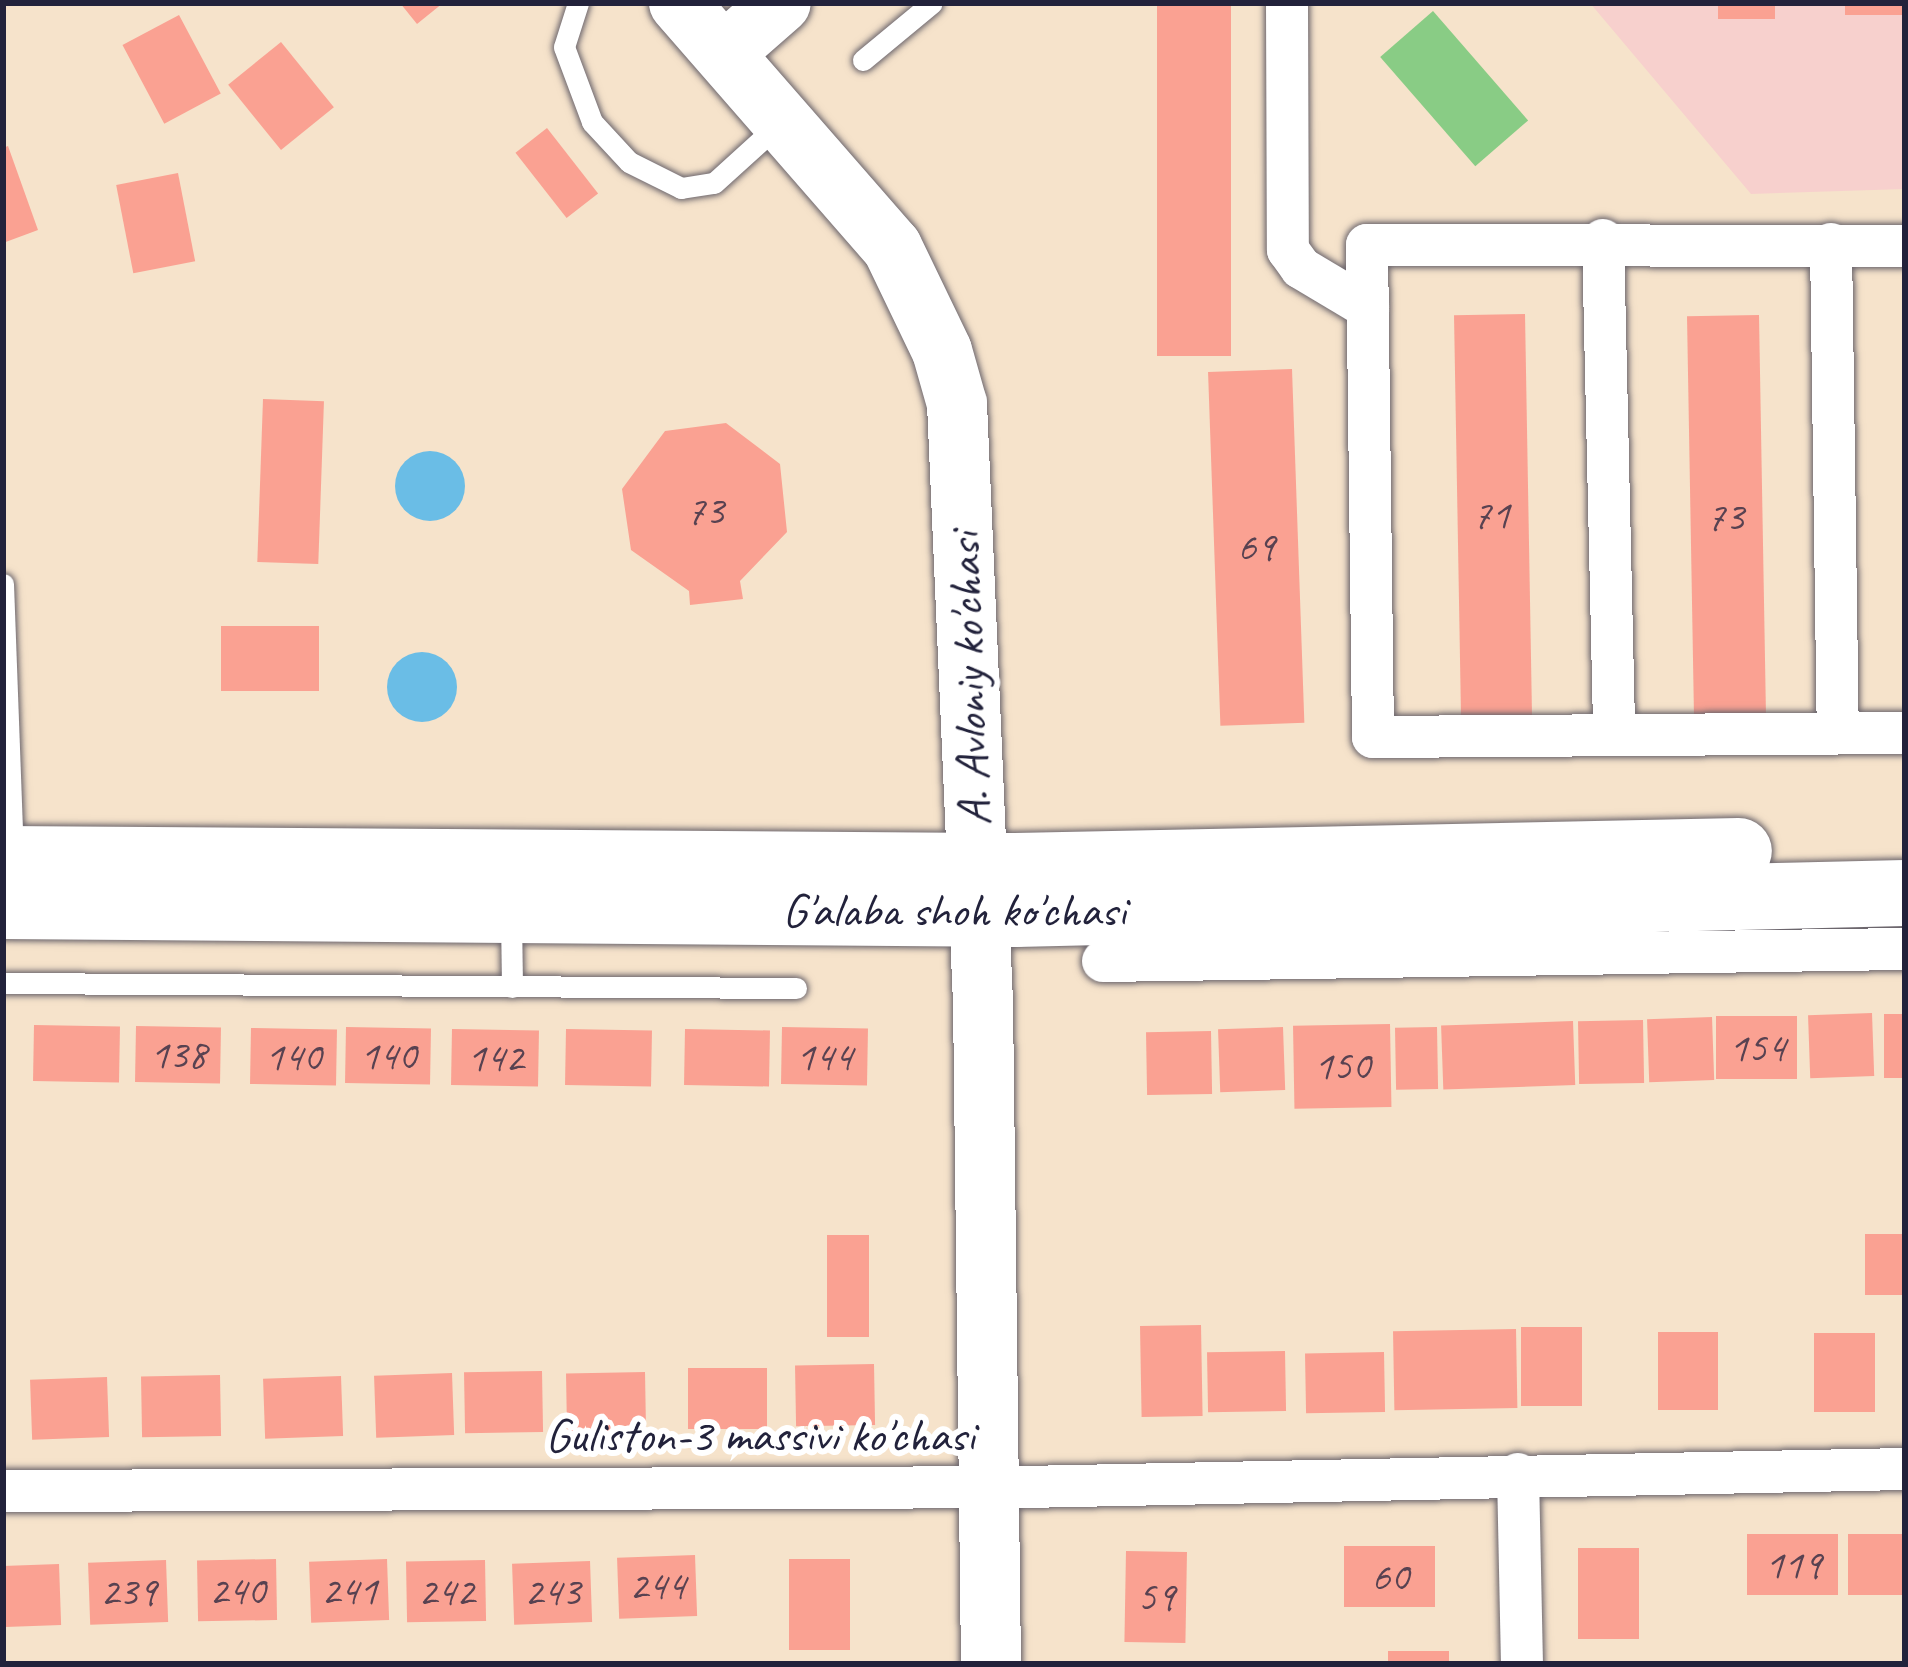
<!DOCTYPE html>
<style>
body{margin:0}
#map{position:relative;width:1908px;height:1667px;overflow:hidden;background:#f6e3cb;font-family:Caveat,sans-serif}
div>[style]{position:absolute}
.built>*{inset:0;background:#f7d0cd}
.green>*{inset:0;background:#89cc85;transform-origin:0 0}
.water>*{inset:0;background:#6abde6}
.round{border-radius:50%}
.building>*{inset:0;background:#faa192;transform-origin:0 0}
.roads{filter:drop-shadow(0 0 3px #6c666d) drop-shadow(0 0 3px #6c666d)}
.lane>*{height:21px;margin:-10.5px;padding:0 10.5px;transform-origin:10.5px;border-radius:10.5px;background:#fff}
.street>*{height:42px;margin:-21px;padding:0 21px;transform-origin:21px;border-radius:21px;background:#fff}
.secondary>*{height:60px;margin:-30px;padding:0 30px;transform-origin:30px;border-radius:30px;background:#fff}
.primary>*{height:66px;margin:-33px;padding:0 33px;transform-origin:33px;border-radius:33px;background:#fff}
span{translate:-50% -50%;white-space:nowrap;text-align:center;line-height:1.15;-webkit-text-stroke:12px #fff;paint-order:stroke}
.number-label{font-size:42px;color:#584251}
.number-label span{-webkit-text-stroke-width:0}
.street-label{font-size:48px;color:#22223b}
.frame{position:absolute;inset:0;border:6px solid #22223b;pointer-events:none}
</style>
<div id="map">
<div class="built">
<i style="clip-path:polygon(1590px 3px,1905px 3px,1905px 189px,1751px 194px)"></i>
</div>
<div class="green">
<i style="left:1433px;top:11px;width:145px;height:70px;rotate:49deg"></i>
</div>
<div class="water">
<i class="round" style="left:395px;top:451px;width:70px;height:70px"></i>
<i class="round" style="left:387px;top:652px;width:70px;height:70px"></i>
</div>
<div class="building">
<i style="clip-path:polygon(400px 3px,443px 3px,417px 24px)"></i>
<i style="left:1157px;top:3px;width:74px;height:353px"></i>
<i style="left:1718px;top:3px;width:57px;height:16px"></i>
<i style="left:1845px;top:3px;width:60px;height:12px"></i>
<i style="left:179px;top:15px;width:89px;height:64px;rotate:62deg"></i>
<i style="left:281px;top:42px;width:84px;height:68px;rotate:51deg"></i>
<i style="left:547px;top:128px;width:83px;height:40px;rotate:52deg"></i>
<i style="clip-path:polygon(8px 146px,38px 230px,3px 243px,3px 148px)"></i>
<i style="left:178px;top:173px;width:90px;height:63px;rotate:79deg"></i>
<i style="left:1525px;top:314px;width:402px;height:71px;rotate:89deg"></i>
<i style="left:1759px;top:315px;width:403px;height:72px;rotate:89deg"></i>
<i style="left:1292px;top:369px;width:354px;height:84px;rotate:88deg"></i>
<i style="left:263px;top:399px;width:61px;height:163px;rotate:2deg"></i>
<i style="clip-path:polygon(726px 423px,780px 464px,787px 532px,740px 581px,743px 599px,690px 605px,689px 591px,631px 550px,622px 489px,665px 431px)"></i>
<i style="left:221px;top:626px;width:98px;height:65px"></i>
<i style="left:1872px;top:1013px;width:63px;height:64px;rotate:88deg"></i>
<i style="left:1884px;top:1014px;width:21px;height:64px"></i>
<i style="left:1797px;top:1016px;width:63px;height:81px;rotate:90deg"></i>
<i style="left:1712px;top:1017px;width:63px;height:65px;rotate:88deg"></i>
<i style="left:1643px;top:1020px;width:63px;height:65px;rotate:89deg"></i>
<i style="left:1573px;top:1021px;width:64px;height:132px;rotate:88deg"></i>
<i style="left:1390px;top:1024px;width:83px;height:97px;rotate:89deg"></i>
<i style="left:34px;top:1025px;width:86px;height:56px;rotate:1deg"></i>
<i style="left:136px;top:1026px;width:85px;height:56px;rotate:1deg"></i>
<i style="left:346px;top:1027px;width:85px;height:56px;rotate:1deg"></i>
<i style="left:782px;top:1027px;width:86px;height:57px;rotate:1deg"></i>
<i style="left:1283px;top:1027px;width:63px;height:65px;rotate:88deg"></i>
<i style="left:1437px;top:1027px;width:62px;height:42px;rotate:89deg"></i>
<i style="left:251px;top:1028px;width:86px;height:56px;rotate:1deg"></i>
<i style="left:452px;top:1029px;width:87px;height:56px;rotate:1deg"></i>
<i style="left:566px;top:1029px;width:86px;height:56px;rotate:1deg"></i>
<i style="left:685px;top:1029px;width:85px;height:56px;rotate:1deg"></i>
<i style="left:1211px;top:1031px;width:63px;height:65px;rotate:89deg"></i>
<i style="left:1905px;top:1234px;width:61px;height:40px;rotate:90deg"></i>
<i style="left:827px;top:1235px;width:42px;height:102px"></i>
<i style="left:1201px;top:1325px;width:91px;height:61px;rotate:89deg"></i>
<i style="left:1582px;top:1327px;width:79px;height:61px;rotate:90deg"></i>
<i style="left:1516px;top:1329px;width:79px;height:123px;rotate:89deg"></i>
<i style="left:1658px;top:1332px;width:60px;height:78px"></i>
<i style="left:1814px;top:1333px;width:61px;height:79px"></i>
<i style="left:1285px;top:1351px;width:60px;height:78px;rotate:89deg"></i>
<i style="left:1384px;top:1352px;width:60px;height:79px;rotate:89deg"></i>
<i style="left:874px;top:1364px;width:61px;height:79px;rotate:89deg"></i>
<i style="left:767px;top:1368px;width:61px;height:79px;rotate:90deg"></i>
<i style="left:542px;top:1371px;width:61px;height:78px;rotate:89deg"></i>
<i style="left:645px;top:1372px;width:62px;height:79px;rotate:89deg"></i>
<i style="left:452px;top:1373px;width:62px;height:78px;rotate:88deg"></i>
<i style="left:220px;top:1375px;width:61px;height:79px;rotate:89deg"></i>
<i style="left:341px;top:1376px;width:60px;height:78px;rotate:88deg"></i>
<i style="left:107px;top:1377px;width:60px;height:77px;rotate:88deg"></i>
<i style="left:1838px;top:1534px;width:61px;height:91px;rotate:90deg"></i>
<i style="left:1905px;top:1534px;width:61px;height:57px;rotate:90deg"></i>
<i style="left:1435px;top:1546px;width:61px;height:91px;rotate:90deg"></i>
<i style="left:1578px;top:1548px;width:61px;height:91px"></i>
<i style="left:1126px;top:1551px;width:61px;height:91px;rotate:1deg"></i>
<i style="left:695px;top:1555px;width:61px;height:78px;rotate:88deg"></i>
<i style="left:276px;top:1559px;width:61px;height:79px;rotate:89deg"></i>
<i style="left:387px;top:1559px;width:61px;height:78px;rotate:88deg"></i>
<i style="left:789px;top:1559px;width:61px;height:91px"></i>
<i style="left:166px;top:1560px;width:62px;height:78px;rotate:88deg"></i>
<i style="left:485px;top:1560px;width:61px;height:79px;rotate:89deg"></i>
<i style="left:590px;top:1561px;width:61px;height:78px;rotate:88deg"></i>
<i style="left:59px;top:1564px;width:61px;height:56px;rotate:88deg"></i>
<i style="left:1388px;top:1651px;width:61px;height:13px"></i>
</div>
<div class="roads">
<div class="lane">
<i style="left:578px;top:3px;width:46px;rotate:107.7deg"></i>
<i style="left:564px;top:47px;width:80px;rotate:69.5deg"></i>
<i style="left:592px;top:122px;width:54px;rotate:47.2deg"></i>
<i style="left:629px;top:162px;width:58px;rotate:26.6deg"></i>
<i style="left:681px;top:188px;width:33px;rotate:-9deg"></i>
<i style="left:714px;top:183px;width:88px;rotate:-42.2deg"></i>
<i style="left:863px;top:60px;width:89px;rotate:-39.6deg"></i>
<i style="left:3px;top:584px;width:268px;rotate:87.9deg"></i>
<i style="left:511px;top:915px;width:72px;rotate:89.2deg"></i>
<i style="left:3px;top:983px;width:793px;rotate:0.36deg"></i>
</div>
<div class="street">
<i style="left:1287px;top:3px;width:247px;rotate:89.8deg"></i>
<i style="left:1288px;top:250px;width:22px;rotate:54deg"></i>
<i style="left:1301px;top:268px;width:78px;rotate:30.8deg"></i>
<i style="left:1603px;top:240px;width:495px;rotate:88.7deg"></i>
<i style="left:1831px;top:244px;width:489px;rotate:89.2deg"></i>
<i style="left:1905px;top:246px;width:538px;rotate:-179.89deg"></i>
<i style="left:1367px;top:245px;width:492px;rotate:89.3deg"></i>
<i style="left:1373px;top:737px;width:532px;rotate:-0.43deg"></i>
<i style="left:1103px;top:961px;width:802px;rotate:-0.86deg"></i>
<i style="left:1518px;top:1474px;width:190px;rotate:88.8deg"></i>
<i style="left:3px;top:1491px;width:1021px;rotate:-0.22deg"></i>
<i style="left:1024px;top:1487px;width:881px;rotate:-1.17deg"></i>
</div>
<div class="secondary">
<i style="left:679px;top:3px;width:324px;rotate:48.9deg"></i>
<i style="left:892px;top:247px;width:115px;rotate:64.3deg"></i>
<i style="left:942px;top:351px;width:55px;rotate:74.2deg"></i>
<i style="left:957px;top:404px;width:598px;rotate:87.51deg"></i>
<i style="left:983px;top:1001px;width:663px;rotate:89.31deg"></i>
<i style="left:725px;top:52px;width:74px;rotate:-41.2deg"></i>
</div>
<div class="primary">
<i style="left:3px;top:859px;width:1012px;rotate:0.4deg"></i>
<i style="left:1015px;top:866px;width:724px;rotate:-1.19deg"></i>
<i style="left:3px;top:906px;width:1013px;rotate:0.45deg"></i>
<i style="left:1016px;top:914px;width:889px;rotate:-1.35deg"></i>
</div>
</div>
<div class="number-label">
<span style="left:705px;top:511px">73</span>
<span style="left:1491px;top:515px">71</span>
<span style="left:1725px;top:517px">73</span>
<span style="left:1256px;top:547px">69</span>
<span style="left:1757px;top:1048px">154</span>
<span style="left:178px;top:1055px">138</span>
<span style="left:388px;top:1056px">140</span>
<span style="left:293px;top:1057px">140</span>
<span style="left:824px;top:1057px">144</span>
<span style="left:495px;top:1058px">142</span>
<span style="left:1342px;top:1066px">150</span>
<span style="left:1793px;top:1565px">119</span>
<span style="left:1390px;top:1577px">60</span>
<span style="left:657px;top:1586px">244</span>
<span style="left:237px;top:1591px">240</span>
<span style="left:349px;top:1591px">241</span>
<span style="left:128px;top:1592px">239</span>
<span style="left:446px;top:1592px">242</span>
<span style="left:552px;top:1592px">243</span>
<span style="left:1156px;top:1597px">59</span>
</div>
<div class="street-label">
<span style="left:969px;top:679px;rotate:-92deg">A. Avloniy ko'chasi</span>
<span style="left:954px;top:911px">G'alaba shoh ko'chasi</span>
<span style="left:760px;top:1436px">Guliston-3 massivi ko'chasi</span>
</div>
<div class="frame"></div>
</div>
